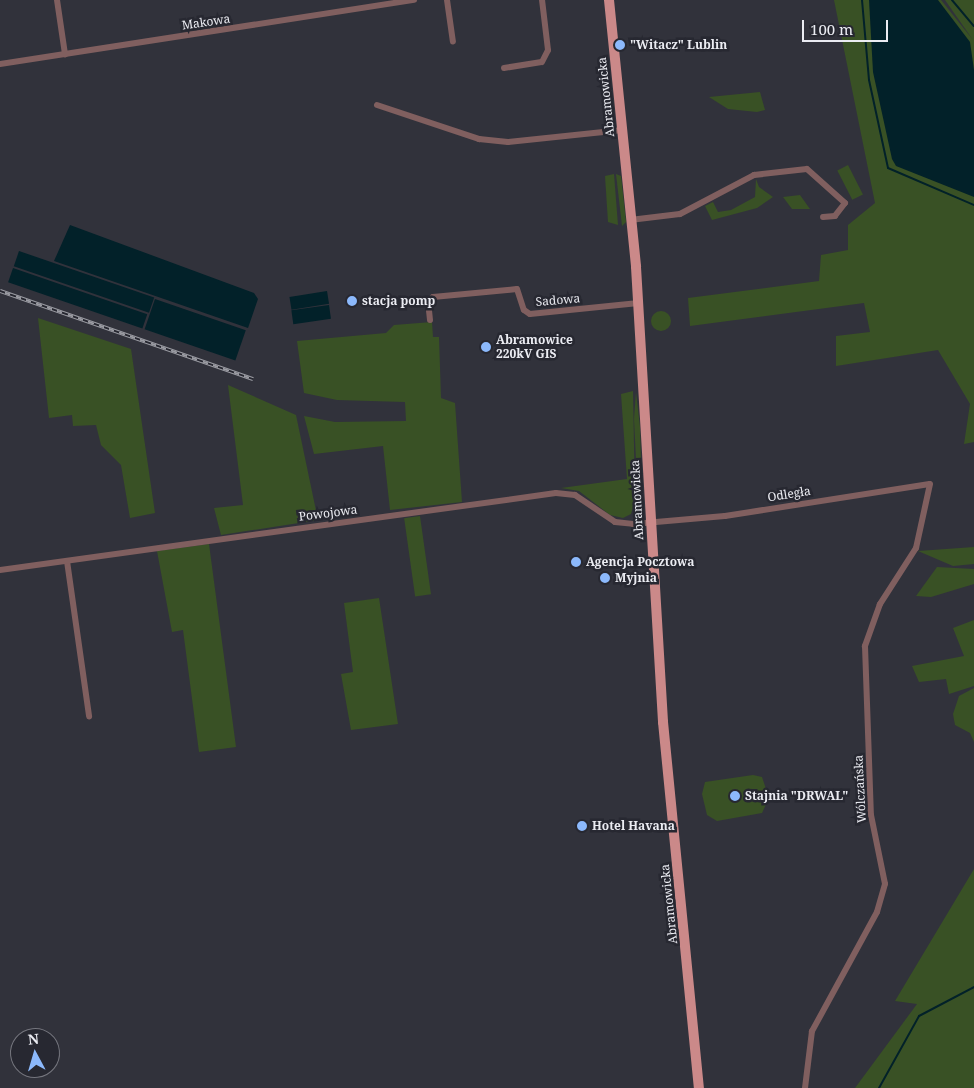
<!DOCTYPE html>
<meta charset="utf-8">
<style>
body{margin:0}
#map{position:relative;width:974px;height:1088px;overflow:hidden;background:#31323b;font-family:"Noto Serif",serif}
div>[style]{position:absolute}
.green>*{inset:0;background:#395125;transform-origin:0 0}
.round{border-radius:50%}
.water>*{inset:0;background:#022129;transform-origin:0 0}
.stream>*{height:2px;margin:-1px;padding:0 1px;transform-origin:1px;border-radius:1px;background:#022129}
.minor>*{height:6px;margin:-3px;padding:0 3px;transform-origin:3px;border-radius:3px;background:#805f5f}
.primary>*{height:10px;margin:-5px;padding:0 5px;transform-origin:5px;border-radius:5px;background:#cb8989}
.rail>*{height:4px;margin-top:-2px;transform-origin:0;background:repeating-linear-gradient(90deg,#272831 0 5.5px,#9b9ca3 0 11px);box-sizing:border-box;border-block:1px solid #9b9ca3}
.dots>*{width:14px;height:14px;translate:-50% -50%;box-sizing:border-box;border:2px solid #272831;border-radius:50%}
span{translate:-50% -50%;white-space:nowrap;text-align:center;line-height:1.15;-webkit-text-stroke:5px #272831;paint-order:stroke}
.street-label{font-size:12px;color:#ebecf2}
.poi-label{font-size:12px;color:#ebecf2;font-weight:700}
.left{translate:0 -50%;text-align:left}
.north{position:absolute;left:10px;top:1028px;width:50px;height:50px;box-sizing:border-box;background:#272831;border:1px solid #75767e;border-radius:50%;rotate:354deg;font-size:14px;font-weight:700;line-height:20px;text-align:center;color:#ebecf2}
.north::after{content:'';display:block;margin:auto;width:18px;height:22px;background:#8cb9fc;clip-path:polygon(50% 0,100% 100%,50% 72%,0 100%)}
.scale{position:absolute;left:802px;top:20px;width:86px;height:22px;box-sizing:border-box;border:2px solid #ebecf2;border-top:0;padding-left:6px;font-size:15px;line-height:18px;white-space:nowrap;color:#ebecf2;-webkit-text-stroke:4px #272831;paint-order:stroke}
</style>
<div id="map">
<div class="green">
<i style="clip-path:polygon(834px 0,941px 0,973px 40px,945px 0,974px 0,974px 442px,964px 444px,970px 404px,938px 350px,836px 366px,836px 336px,870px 332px,864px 303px,690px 326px,688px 298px,819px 281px,821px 255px,848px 250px,848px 225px,875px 203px)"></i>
<i style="clip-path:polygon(760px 92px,765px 110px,757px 112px,728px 109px,709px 97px)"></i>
<i style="left:848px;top:165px;width:33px;height:12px;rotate:63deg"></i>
<i style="clip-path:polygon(614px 174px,618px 225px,608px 222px,605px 176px)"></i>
<i style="clip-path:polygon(616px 174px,621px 176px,626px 222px,622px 226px)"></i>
<i style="clip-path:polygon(756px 179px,759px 187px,773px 197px,757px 208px,712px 220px,705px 206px,713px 202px,718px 212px,731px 210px,755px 197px)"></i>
<i style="clip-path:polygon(800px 195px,810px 209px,792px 209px,783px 197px)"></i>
<i class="round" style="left:651px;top:311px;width:20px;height:20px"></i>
<i style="clip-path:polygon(38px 318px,131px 349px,155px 513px,130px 518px,121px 465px,101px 445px,96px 425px,73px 426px,72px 415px,49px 418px)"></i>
<i style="clip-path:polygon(432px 322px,433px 337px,439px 337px,441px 398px,455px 403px,462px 502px,390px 510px,383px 446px,314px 454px,304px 416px,335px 422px,406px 421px,405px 402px,337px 400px,304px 393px,297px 341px,386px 333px,394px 325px)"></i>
<i style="clip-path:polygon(228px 385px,296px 415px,318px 520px,221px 535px,214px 508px,243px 505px)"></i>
<i style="clip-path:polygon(633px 391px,635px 500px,631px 514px,623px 518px,610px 515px,579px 491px,561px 488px,627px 479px,621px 394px)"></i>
<i style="clip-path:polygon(636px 392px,640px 427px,642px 499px,638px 500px,634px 419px)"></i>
<i style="left:420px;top:516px;width:79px;height:16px;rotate:82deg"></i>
<i style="clip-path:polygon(209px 544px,236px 747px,199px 752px,183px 630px,172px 632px,157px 551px)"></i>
<i style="clip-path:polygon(974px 547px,974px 564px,953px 566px,918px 551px)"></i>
<i style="clip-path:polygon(937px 567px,974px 569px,974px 584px,931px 597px,916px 596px)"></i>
<i style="clip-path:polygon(379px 598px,398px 724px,351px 730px,341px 674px,353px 672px,344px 603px)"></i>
<i style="clip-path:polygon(974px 620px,974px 686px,949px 694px,946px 679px,919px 682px,912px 666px,964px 656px,953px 628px)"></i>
<i style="clip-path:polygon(974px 688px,974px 742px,970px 733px,955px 725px,953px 714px,959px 696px)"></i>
<i style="clip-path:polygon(753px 775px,762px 777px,769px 798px,762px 813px,717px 821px,707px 815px,702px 794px,705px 782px)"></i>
<i style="clip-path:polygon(974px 869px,974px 1088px,855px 1088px,917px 1004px,895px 1001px)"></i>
</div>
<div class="water">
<i style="clip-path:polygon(869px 0,938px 0,970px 42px,974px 70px,974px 197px,896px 166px,892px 159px,873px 72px)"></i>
<i style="clip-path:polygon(70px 225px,254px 293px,258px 299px,248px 328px,54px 261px)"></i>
<i style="left:19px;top:251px;width:143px;height:16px;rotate:19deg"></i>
<i style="left:13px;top:268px;width:142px;height:15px;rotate:19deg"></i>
<i style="left:327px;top:291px;width:13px;height:38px;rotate:81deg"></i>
<i style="left:155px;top:299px;width:96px;height:32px;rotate:19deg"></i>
<i style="left:329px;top:305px;width:14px;height:38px;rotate:82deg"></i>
</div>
<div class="stream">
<i style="left:862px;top:0;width:80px;rotate:85deg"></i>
<i style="left:869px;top:80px;width:90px;rotate:77.8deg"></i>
<i style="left:888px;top:168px;width:94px;rotate:23.3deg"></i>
<i style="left:952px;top:0;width:34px;rotate:50deg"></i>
<i style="left:879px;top:1088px;width:82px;rotate:-60.9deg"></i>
<i style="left:919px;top:1016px;width:62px;rotate:-27.8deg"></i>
</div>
<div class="minor">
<i style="left:57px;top:0;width:55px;rotate:81.6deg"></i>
<i style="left:447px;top:0;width:42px;rotate:81.9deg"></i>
<i style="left:0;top:64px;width:419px;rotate:-8.8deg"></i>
<i style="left:504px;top:68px;width:38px;rotate:-9deg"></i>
<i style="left:542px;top:62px;width:13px;rotate:-63deg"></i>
<i style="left:548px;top:50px;width:50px;rotate:-96.8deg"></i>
<i style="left:377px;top:105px;width:108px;rotate:18.4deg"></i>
<i style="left:479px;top:139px;width:29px;rotate:6deg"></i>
<i style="left:508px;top:142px;width:115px;rotate:-6deg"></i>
<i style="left:630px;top:220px;width:50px;rotate:-6.8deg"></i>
<i style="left:680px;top:214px;width:84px;rotate:-27.8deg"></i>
<i style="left:754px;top:175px;width:53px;rotate:-6.5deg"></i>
<i style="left:807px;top:169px;width:51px;rotate:41.8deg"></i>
<i style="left:845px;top:203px;width:16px;rotate:128deg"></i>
<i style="left:835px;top:216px;width:12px;rotate:175deg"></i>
<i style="left:430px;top:320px;width:19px;rotate:-96deg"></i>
<i style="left:428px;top:301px;width:6px;rotate:-39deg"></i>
<i style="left:433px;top:297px;width:84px;rotate:-5.4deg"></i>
<i style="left:517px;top:289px;width:22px;rotate:72deg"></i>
<i style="left:524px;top:310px;width:7px;rotate:34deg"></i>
<i style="left:530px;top:314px;width:109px;rotate:-5.8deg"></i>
<i style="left:67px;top:561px;width:157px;rotate:81.9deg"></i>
<i style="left:0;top:570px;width:561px;rotate:-7.88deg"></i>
<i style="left:556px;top:493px;width:19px;rotate:6deg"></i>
<i style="left:575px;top:495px;width:48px;rotate:34deg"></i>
<i style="left:615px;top:522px;width:18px;rotate:6deg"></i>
<i style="left:633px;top:524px;width:92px;rotate:-5deg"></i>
<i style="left:725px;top:516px;width:207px;rotate:-8.9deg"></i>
<i style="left:930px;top:484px;width:66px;rotate:102.3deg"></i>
<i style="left:916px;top:548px;width:67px;rotate:122.7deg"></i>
<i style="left:880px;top:604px;width:45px;rotate:109.7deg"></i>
<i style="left:865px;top:646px;width:169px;rotate:88deg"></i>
<i style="left:871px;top:815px;width:70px;rotate:78.5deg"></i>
<i style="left:885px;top:884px;width:29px;rotate:106deg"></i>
<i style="left:877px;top:912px;width:136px;rotate:118.6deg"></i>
<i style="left:812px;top:1031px;width:57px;rotate:97deg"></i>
</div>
<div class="primary">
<i style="left:609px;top:0;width:268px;rotate:84.2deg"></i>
<i style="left:636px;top:267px;width:456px;rotate:86.6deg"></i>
<i style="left:663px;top:722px;width:368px;rotate:84.4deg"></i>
</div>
<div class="rail">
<i style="left:0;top:291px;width:268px;rotate:19.2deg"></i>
</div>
<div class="dots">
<i style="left:620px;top:45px;background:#8cb9fc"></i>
<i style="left:352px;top:301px;background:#8cb9fc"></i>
<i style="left:486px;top:347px;background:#8cb9fc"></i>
<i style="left:576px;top:562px;background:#8cb9fc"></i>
<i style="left:605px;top:578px;background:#8cb9fc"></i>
<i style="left:735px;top:796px;background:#8cb9fc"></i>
<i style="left:582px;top:826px;background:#8cb9fc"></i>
</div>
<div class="street-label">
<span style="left:206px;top:22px;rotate:-8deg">Makowa</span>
<span style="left:606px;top:97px;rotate:-96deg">Abramowicka</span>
<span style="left:558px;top:300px;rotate:-5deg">Sadowa</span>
<span style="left:789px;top:494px;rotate:-9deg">Odległa</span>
<span style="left:637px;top:500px;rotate:-93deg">Abramowicka</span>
<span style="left:328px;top:513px;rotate:-7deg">Powojowa</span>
<span style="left:860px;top:789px;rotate:-93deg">Wólczańska</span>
<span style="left:669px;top:904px;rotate:-96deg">Abramowicka</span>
</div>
<div class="poi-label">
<span class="left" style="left:630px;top:45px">"Witacz" Lublin</span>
<span class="left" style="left:362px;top:301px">stacja pomp</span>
<span class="left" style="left:496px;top:347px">Abramowice<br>220kV GIS</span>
<span class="left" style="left:586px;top:562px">Agencja Pocztowa</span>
<span class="left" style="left:615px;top:578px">Myjnia</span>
<span class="left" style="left:745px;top:796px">Stajnia "DRWAL"</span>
<span class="left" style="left:592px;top:826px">Hotel Havana</span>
</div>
<div class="north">N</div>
<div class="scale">100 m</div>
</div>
